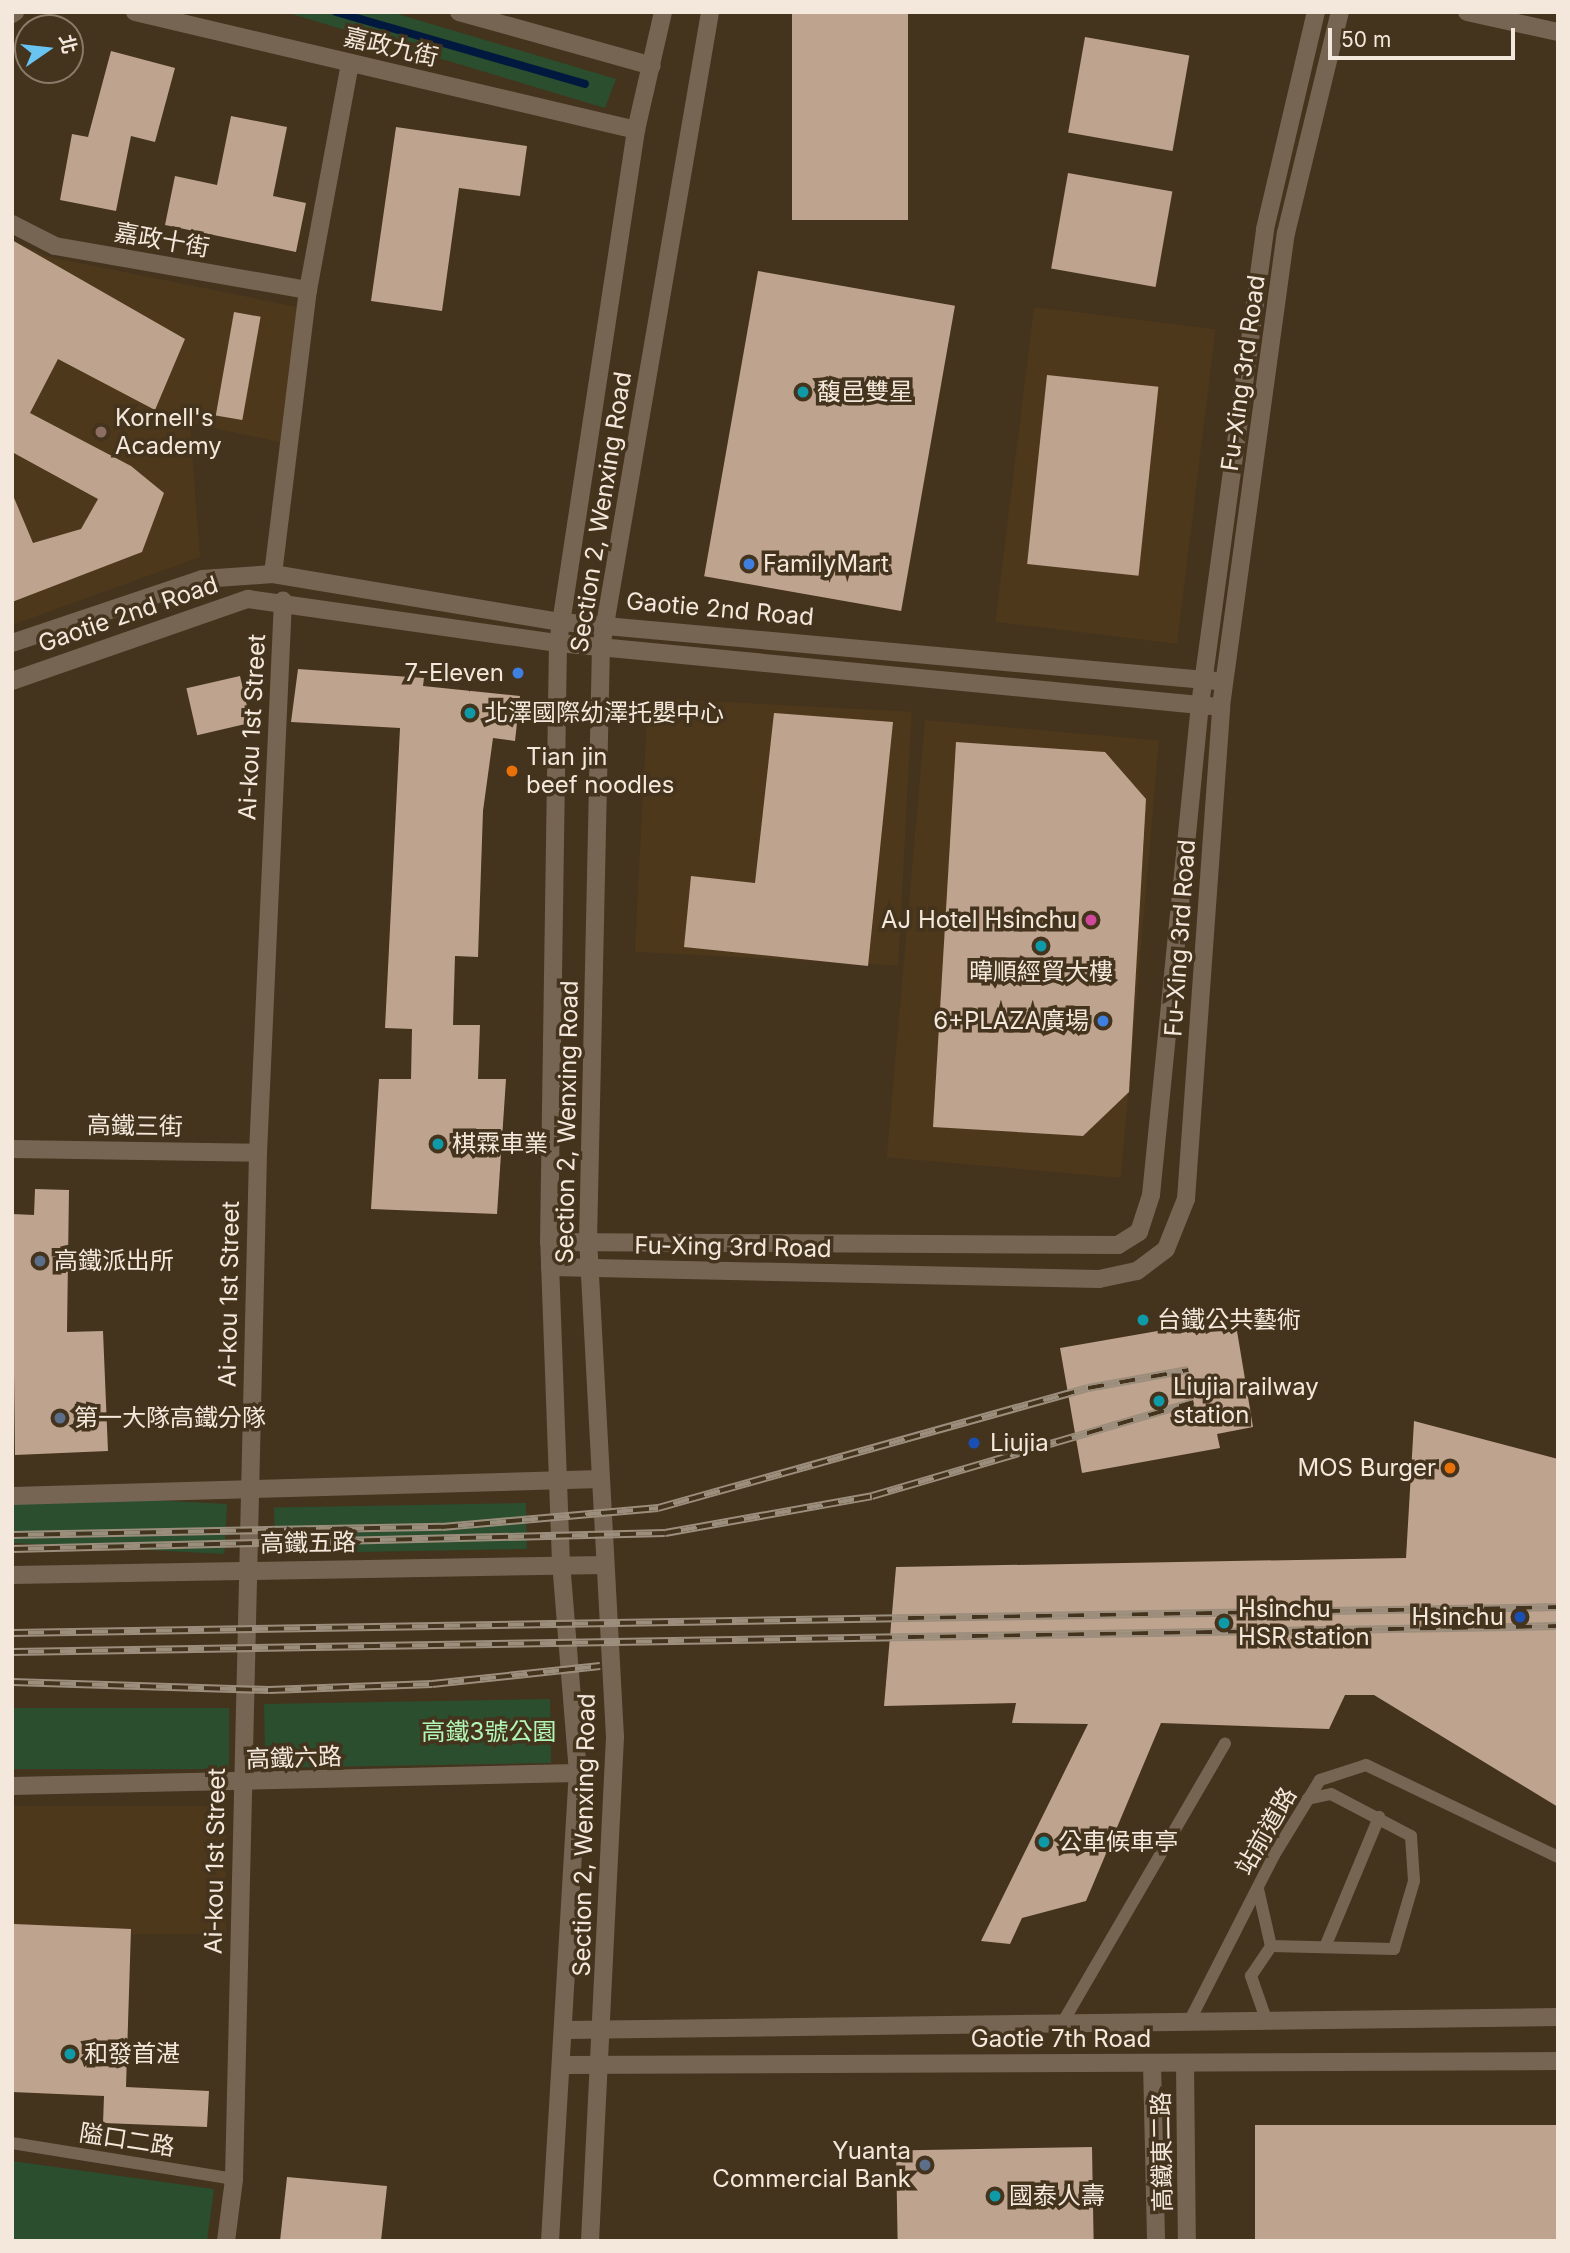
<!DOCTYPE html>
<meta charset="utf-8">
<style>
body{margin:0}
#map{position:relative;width:1570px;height:2253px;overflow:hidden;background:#44331d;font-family:Inter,"Noto Sans TC",sans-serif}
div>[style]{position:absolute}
.built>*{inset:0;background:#4e381c;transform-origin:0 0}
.green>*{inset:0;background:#2b4e2e;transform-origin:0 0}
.stream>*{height:8px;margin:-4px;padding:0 4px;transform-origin:4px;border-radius:4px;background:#01193f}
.building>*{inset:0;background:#bea38f;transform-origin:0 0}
.service>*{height:12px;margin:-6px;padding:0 6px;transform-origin:6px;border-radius:6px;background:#776553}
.minor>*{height:18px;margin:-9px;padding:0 9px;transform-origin:9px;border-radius:9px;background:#776553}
.tertiary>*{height:18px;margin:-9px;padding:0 9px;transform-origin:9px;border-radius:9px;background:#776553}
.rail>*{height:8px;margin-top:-4px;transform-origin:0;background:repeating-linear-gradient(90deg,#44331d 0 16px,#9c8e7c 0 32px);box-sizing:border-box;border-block:2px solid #9c8e7c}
.dots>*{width:19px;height:19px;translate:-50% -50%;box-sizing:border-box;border:4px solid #44331d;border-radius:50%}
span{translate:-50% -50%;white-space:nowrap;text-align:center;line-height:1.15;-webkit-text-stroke:7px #44331d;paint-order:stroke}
.street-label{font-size:24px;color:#f3e8db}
.poi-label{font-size:24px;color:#f3e8db}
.left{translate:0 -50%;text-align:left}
.right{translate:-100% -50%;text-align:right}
.park-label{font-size:24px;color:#b2f6b6}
.frame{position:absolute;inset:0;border:14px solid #f3e8db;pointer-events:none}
.north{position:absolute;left:14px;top:14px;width:70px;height:70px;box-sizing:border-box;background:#44331d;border:2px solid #8a7b69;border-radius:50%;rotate:76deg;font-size:19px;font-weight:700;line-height:28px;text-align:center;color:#f3e8db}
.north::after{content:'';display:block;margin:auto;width:24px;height:32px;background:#69c4f1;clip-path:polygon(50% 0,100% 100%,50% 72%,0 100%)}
.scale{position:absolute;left:1328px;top:28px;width:187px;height:32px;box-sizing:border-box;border:4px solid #f3e8db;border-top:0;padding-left:9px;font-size:21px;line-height:24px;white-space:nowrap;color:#f3e8db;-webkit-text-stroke:5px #44331d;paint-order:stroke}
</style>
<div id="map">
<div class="built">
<i style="clip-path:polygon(12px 240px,49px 257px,298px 307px,280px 442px,190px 423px,200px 557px,12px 625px)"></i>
<i style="left:1034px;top:307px;width:183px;height:317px;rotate:7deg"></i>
<i style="left:648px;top:698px;width:264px;height:254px;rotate:3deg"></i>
<i style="left:925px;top:720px;width:235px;height:439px;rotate:5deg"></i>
<i style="left:226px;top:1806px;width:128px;height:214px;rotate:90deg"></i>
</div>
<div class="green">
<i style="clip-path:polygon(285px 12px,391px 12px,616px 79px,605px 108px)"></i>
<i style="left:526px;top:1503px;width:46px;height:252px;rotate:89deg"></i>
<i style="left:227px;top:1504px;width:50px;height:215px;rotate:93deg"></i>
<i style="left:550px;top:1699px;width:64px;height:286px;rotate:89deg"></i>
<i style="left:12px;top:1708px;width:217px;height:61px"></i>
<i style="clip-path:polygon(12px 2161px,214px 2189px,207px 2241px,12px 2241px)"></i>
</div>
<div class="stream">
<i style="left:336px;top:12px;width:259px;rotate:16.1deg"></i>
</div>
<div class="building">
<i style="left:792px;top:12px;width:116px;height:208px"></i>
<i style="left:1085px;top:37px;width:106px;height:97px;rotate:10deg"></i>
<i style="clip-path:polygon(111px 51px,175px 68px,155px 142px,131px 136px,116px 211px,60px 200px,72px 134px,88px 137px)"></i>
<i style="clip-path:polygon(231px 116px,287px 127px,273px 196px,306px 203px,296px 252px,165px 225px,175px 176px,217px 185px)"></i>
<i style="clip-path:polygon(396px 127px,527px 146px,520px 196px,459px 188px,442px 311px,371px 301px)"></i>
<i style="left:1068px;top:173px;width:106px;height:97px;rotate:10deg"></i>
<i style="clip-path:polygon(12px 240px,185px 339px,155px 410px,58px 359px,30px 413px,131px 466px,164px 493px,142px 552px,12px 602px,12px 493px,33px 543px,81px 529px,98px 499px,12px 452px)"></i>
<i style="left:758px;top:271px;width:200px;height:310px;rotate:10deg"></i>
<i style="left:234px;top:312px;width:27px;height:105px;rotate:10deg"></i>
<i style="left:1047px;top:375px;width:112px;height:190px;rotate:6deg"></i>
<i style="clip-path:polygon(298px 669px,424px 678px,423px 686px,520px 696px,515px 741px,493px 738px,483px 811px,478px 957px,455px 956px,453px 1025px,480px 1025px,478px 1079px,506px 1079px,497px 1214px,371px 1209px,379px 1079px,411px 1079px,412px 1029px,385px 1028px,400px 728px,291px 722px)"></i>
<i style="left:240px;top:676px;width:48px;height:55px;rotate:77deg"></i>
<i style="clip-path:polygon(774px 713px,893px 722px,868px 966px,684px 947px,691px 876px,755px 883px)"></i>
<i style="clip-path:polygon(956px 742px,1105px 752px,1146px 799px,1129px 1092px,1083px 1136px,933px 1127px)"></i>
<i style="clip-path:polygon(35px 1189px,69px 1190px,67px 1332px,103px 1331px,108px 1451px,15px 1455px,12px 1214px,34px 1215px)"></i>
<i style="clip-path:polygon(1192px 1325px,1193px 1333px,1236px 1325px,1253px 1427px,1217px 1434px,1220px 1448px,1082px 1473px,1060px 1348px)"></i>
<i style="clip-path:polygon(1414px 1421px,1558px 1459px,1558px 1807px,1374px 1695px,1345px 1695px,1329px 1729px,1161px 1723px,1086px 1901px,1022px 1918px,1010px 1944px,981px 1941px,1088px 1724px,1012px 1723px,1016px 1703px,884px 1706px,896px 1567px,1406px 1558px)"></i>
<i style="clip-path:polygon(14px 1924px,131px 1929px,126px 2087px,209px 2091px,207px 2127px,103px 2123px,104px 2096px,12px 2092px)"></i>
<i style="left:1558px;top:2125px;width:116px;height:303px;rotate:90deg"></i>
<i style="left:1092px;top:2147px;width:94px;height:196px;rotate:89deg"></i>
<i style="clip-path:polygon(287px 2177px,387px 2186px,381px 2241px,280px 2241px)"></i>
</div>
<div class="service">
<i style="left:1258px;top:1889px;width:58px;rotate:77.2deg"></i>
<i style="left:1325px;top:1947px;width:141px;rotate:-67.4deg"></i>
<i style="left:1267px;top:2022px;width:49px;rotate:-109.2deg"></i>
<i style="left:1251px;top:1976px;width:36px;rotate:-56deg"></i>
<i style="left:1271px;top:1946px;width:123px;rotate:1.4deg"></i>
<i style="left:1394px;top:1949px;width:71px;rotate:-73.6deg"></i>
<i style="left:1414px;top:1881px;width:45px;rotate:-93.8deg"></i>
<i style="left:1411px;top:1836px;width:90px;rotate:-152.3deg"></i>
<i style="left:1331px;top:1794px;width:24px;rotate:168deg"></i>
<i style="left:1188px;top:2024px;width:190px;rotate:-63deg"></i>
<i style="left:1274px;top:1855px;width:88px;rotate:-58.5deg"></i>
<i style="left:1320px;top:1780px;width:48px;rotate:-18.1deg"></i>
<i style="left:1366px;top:1765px;width:213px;rotate:25.6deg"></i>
<i style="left:1060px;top:2027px;width:328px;rotate:-59.8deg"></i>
<i style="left:12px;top:2143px;width:225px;rotate:9.2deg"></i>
</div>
<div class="minor">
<i style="left:135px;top:12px;width:515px;rotate:13.25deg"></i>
<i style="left:459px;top:12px;width:200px;rotate:15.6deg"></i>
<i style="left:12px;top:14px;width:4px;rotate:-34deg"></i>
<i style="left:12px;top:224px;width:48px;rotate:27.1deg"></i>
<i style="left:55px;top:246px;width:257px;rotate:9.9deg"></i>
<i style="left:273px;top:574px;width:286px;rotate:-83deg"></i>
<i style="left:308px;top:290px;width:231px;rotate:-79.5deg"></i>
<i style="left:12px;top:643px;width:200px;rotate:-18.6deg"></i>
<i style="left:202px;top:579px;width:71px;rotate:-4deg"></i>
<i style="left:273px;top:574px;width:292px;rotate:9.5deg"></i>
<i style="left:561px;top:622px;width:658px;rotate:5.15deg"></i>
<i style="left:12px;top:681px;width:250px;rotate:-19.2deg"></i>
<i style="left:248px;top:599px;width:313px;rotate:8.1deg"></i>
<i style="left:558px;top:643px;width:655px;rotate:5.52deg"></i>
<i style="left:12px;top:1149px;width:246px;rotate:0.9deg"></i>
<i style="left:549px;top:1242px;width:569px;rotate:0.3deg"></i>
<i style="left:1118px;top:1245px;width:25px;rotate:-32deg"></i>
<i style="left:1139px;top:1232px;width:39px;rotate:-72deg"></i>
<i style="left:1151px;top:1195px;width:492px;rotate:-84.3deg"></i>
<i style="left:1200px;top:705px;width:480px;rotate:-82.2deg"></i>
<i style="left:1265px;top:229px;width:223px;rotate:-76.8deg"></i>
<i style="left:550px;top:1267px;width:549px;rotate:1.25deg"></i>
<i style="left:1099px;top:1279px;width:39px;rotate:-12deg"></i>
<i style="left:1137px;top:1271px;width:36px;rotate:-37deg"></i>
<i style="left:1166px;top:1249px;width:54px;rotate:-68.2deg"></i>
<i style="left:1186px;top:1199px;width:494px;rotate:-85.9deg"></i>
<i style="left:1221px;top:706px;width:477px;rotate:-82.2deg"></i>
<i style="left:1286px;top:233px;width:228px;rotate:-76.3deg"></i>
<i style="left:12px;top:1786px;width:566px;rotate:-1.32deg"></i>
<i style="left:566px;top:2030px;width:992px;rotate:-0.75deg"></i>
<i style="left:1152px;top:2063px;width:178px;rotate:88.7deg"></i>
<i style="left:1185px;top:2063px;width:178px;rotate:89.4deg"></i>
<i style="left:564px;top:2065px;width:994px;rotate:-0.23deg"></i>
<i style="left:226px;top:2241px;width:63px;rotate:-82.6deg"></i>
<i style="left:234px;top:2179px;width:1026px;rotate:-88.66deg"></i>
<i style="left:258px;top:1153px;width:553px;rotate:-87.41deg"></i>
</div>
<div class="tertiary">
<i style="left:1467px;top:12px;width:93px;rotate:12.4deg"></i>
<i style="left:12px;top:1496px;width:589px;rotate:-1.65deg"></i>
<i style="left:12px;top:1575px;width:593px;rotate:-0.97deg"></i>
<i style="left:550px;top:2241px;width:469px;rotate:-86.6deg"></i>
<i style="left:578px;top:1773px;width:211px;rotate:-94.6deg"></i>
<i style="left:561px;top:1563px;width:321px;rotate:-92.1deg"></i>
<i style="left:549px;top:1242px;width:599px;rotate:-89.14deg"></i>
<i style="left:558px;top:643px;width:519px;rotate:-81.35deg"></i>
<i style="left:636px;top:130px;width:121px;rotate:-77.1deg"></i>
<i style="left:590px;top:2241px;width:505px;rotate:-87.16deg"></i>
<i style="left:615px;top:1737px;width:496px;rotate:-93.1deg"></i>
<i style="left:588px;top:1242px;width:594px;rotate:-88.75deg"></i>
<i style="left:601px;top:648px;width:645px;rotate:-80.27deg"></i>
</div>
<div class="rail">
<i style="left:12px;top:1535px;width:430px;rotate:-1.1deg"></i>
<i style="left:442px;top:1527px;width:217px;rotate:-5deg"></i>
<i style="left:658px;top:1508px;width:446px;rotate:-15.6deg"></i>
<i style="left:1088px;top:1388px;width:102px;rotate:-10.2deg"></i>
<i style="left:12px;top:1549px;width:653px;rotate:-1.4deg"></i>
<i style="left:665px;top:1533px;width:210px;rotate:-10.1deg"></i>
<i style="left:872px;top:1496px;width:335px;rotate:-16.3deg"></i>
<i style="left:12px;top:1633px;width:1546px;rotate:-0.96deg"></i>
<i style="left:12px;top:1652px;width:1546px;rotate:-0.96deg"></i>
<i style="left:12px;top:1682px;width:257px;rotate:1.8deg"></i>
<i style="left:269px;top:1690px;width:163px;rotate:-2.1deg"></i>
<i style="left:432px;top:1684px;width:169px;rotate:-6.1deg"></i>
</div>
<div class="dots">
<i style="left:803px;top:392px;background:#0f9aa8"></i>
<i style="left:101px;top:432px;background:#8d6e63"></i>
<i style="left:749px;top:564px;background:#3f7fe0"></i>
<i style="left:518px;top:673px;background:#3f7fe0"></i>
<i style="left:470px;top:713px;background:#0f9aa8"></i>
<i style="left:512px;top:771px;background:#e8710a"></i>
<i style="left:1091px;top:920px;background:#d1479c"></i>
<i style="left:1041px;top:946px;background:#0f9aa8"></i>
<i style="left:1103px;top:1021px;background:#3f7fe0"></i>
<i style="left:438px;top:1144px;background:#0f9aa8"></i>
<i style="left:40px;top:1261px;background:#5c6f8a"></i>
<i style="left:1143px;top:1320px;background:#0f9aa8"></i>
<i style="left:1159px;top:1401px;background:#0f9aa8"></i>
<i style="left:60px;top:1418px;background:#5c6f8a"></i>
<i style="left:974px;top:1443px;background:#1a4fb4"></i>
<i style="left:1450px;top:1468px;background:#e8710a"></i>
<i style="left:1520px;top:1617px;background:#1a4fb4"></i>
<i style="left:1224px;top:1623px;background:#0f9aa8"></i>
<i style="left:1044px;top:1842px;background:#0f9aa8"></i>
<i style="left:70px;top:2054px;background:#0f9aa8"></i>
<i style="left:925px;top:2165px;background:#5c6f8a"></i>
<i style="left:995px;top:2196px;background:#0f9aa8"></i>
</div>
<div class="street-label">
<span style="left:391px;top:47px;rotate:13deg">嘉政九街</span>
<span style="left:162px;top:240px;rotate:10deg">嘉政十街</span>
<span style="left:1243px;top:373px;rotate:-82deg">Fu-Xing 3rd Road</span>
<span style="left:601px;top:512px;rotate:-81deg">Section 2, Wenxing Road</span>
<span style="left:720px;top:609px;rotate:5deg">Gaotie 2nd Road</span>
<span style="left:128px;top:614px;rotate:-19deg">Gaotie 2nd Road</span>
<span style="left:252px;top:727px;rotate:-87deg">Ai-kou 1st Street</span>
<span style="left:1180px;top:938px;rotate:-86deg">Fu-Xing 3rd Road</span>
<span style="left:567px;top:1122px;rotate:-89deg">Section 2, Wenxing Road</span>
<span style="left:135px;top:1126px;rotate:1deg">高鐵三街</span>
<span style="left:733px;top:1247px;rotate:1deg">Fu-Xing 3rd Road</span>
<span style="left:229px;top:1294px;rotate:-89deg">Ai-kou 1st Street</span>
<span style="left:308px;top:1543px;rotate:-1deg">高鐵五路</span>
<span style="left:294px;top:1758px;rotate:-2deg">高鐵六路</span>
<span style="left:1266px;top:1831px;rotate:-60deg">站前道路</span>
<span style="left:584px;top:1835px;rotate:-89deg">Section 2, Wenxing Road</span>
<span style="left:215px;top:1861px;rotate:-89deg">Ai-kou 1st Street</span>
<span style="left:1061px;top:2039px">Gaotie 7th Road</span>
<span style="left:127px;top:2140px;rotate:9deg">隘口二路</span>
<span style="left:1162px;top:2152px;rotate:-91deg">高鐵東二路</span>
</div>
<div class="poi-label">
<span class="left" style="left:817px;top:392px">馥邑雙星</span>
<span class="left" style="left:115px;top:432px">Kornell's<br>Academy</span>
<span class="left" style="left:763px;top:564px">FamilyMart</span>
<span class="right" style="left:504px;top:673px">7-Eleven</span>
<span class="left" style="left:484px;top:713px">北澤國際幼澤托嬰中心</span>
<span class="left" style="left:526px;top:771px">Tian jin<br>beef noodles</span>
<span class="right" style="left:1077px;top:920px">AJ Hotel Hsinchu</span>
<span style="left:1041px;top:972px">暐順經貿大樓</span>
<span class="right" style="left:1089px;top:1021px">6+PLAZA廣場</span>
<span class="left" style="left:452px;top:1144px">棋霖車業</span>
<span class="left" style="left:54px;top:1261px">高鐵派出所</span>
<span class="left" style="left:1157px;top:1320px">台鐵公共藝術</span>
<span class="left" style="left:1173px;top:1401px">Liujia railway<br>station</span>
<span class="left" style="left:74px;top:1418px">第一大隊高鐵分隊</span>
<span class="left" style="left:990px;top:1443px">Liujia</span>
<span class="right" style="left:1436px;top:1468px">MOS Burger</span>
<span class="left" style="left:1238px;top:1623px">Hsinchu<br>HSR station</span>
<span class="right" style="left:1504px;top:1617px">Hsinchu</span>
<span class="left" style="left:1058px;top:1842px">公車候車亭</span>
<span class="left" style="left:84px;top:2054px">和發首湛</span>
<span class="right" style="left:911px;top:2165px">Yuanta<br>Commercial Bank</span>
<span class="left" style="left:1009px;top:2196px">國泰人壽</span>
</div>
<div class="park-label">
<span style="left:489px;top:1732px">高鐵3號公園</span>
</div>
<div class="frame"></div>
<div class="north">北</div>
<div class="scale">50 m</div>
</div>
